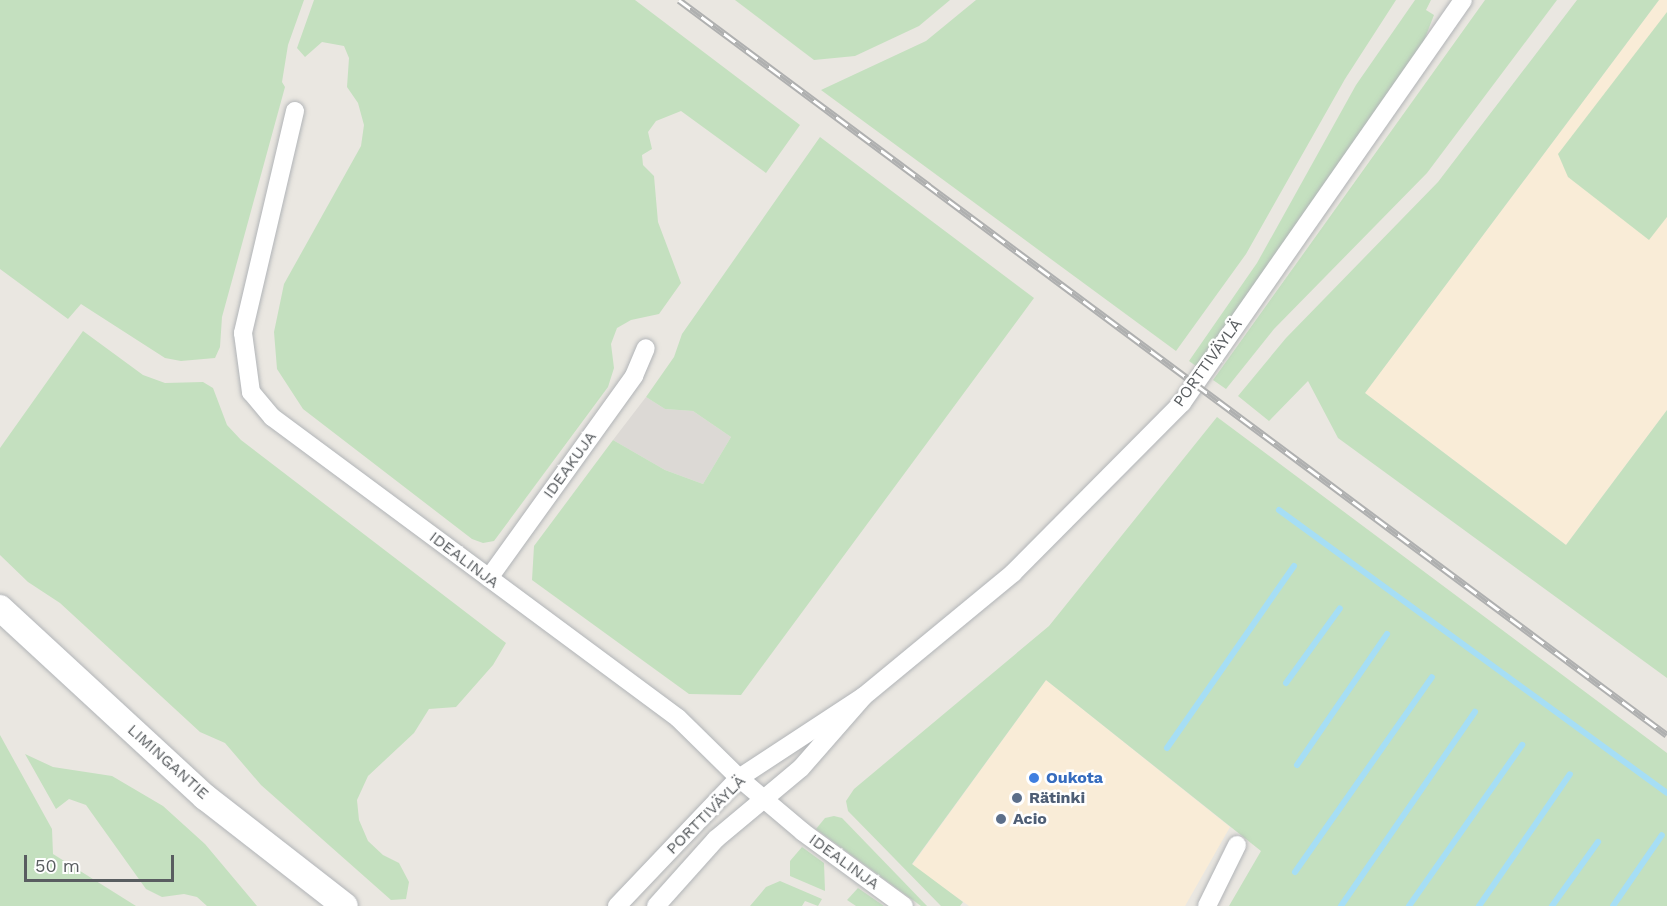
<!DOCTYPE html>
<meta charset="utf-8">
<style>
body{margin:0}
#map{position:relative;width:1667px;height:906px;overflow:hidden;background:#eae7e1;font-family:"Work Sans",sans-serif}
div>[style]{position:absolute}
.commercial>*{inset:0;background:#f9ecd7}
.industrial>*{inset:0;background:#dcd9d5}
.green>*{inset:0;background:#c4e0bf}
.stream>*{height:6px;margin:-3px;padding:0 3px;transform-origin:3px;border-radius:3px;background:#a6def5}
.roads{filter:drop-shadow(0 0 2px #b1b4b7) drop-shadow(0 0 2px #b1b4b7)}
.street>*{height:18px;margin:-9px;padding:0 9px;transform-origin:9px;border-radius:9px;background:#fff}
.secondary>*{height:26px;margin:-13px;padding:0 13px;transform-origin:13px;border-radius:13px;background:#fff}
.rail>*{height:7px;margin-top:-3.5px;transform-origin:0;background:repeating-linear-gradient(90deg,#fff 0 14px,#afb0b0 0 28px);box-sizing:border-box;border-block:2px solid #afb0b0}
.dots>*{width:16px;height:16px;translate:-50% -50%;box-sizing:border-box;border:3px solid #fff;border-radius:50%}
span{translate:-50% -50%;white-space:nowrap;text-align:center;line-height:1.15;-webkit-text-stroke:5px #fff;paint-order:stroke}
.street-label{font-size:16px;color:#595d60}
.shop-label{font-size:16px;color:#366cbe;font-weight:700}
.left{translate:0 -50%;text-align:left}
.service-label{font-size:16px;color:#4e5e75;font-weight:700}
.scale{position:absolute;left:24px;top:855px;width:150px;height:27px;box-sizing:border-box;border:3px solid #595d60;border-top:0;padding-left:8px;font-size:18px;line-height:21px;white-space:nowrap;color:#595d60;-webkit-text-stroke:4px #fff;paint-order:stroke}
</style>
<div id="map">
<div class="commercial">
<i style="clip-path:polygon(1659px 0,1667px 0,1667px 410px,1566px 545px,1365px 393px)"></i>
<i style="clip-path:polygon(1046px 680px,1230px 827px,1185px 906px,969px 906px,912px 865px)"></i>
</div>
<div class="industrial">
<i style="clip-path:polygon(646px 397px,665px 409px,693px 411px,731px 437px,703px 484px,665px 470px,613px 440px)"></i>
</div>
<div class="green">
<i style="clip-path:polygon(0 0,304px 0,288px 45px,282px 82px,285px 87px,222px 317px,220px 347px,215px 358px,181px 361px,165px 358px,81px 304px,68px 319px,0 269px)"></i>
<i style="clip-path:polygon(314px 0,635px 0,800px 125px,766px 173px,681px 111px,656px 121px,648px 132px,652px 149px,642px 155px,643px 165px,654px 176px,658px 222px,681px 283px,659px 314px,631px 320px,617px 328px,611px 344px,614px 368px,608px 387px,494px 541px,483px 543px,472px 539px,303px 409px,277px 369px,274px 332px,284px 284px,361px 146px,364px 125px,358px 103px,347px 87px,349px 58px,344px 46px,322px 42px,305px 57px,297px 48px)"></i>
<i style="clip-path:polygon(735px 0,950px 0,919px 26px,855px 56px,814px 60px)"></i>
<i style="clip-path:polygon(976px 0,1396px 0,1345px 79px,1246px 254px,1176px 351px,821px 90px,926px 41px)"></i>
<i style="clip-path:polygon(1415px 0,1431px 0,1426px 10px,1434px 15px,1418px 56px,1196px 366px,1189px 361px,1257px 263px,1356px 85px)"></i>
<i style="clip-path:polygon(1485px 0,1557px 0,1427px 173px,1274px 329px,1226px 389px,1213px 380px)"></i>
<i style="clip-path:polygon(1577px 0,1659px 0,1365px 393px,1566px 545px,1667px 410px,1667px 678px,1338px 438px,1308px 381px,1269px 421px,1238px 396px,1286px 338px,1438px 182px)"></i>
<i style="clip-path:polygon(1667px 12px,1667px 217px,1649px 240px,1568px 177px,1558px 154px)"></i>
<i style="clip-path:polygon(820px 137px,1034px 298px,741px 695px,689px 694px,532px 580px,534px 546px,613px 440px,665px 470px,703px 484px,731px 437px,693px 411px,665px 409px,646px 397px,674px 357px,682px 334px)"></i>
<i style="clip-path:polygon(83px 331px,143px 375px,165px 383px,203px 382px,213px 388px,227px 425px,241px 440px,506px 643px,493px 665px,456px 707px,429px 709px,414px 733px,368px 776px,357px 800px,359px 820px,368px 841px,383px 855px,399px 863px,409px 882px,406px 899px,391px 900px,261px 785px,225px 743px,200px 732px,60px 603px,28px 582px,0 555px,0 448px)"></i>
<i style="clip-path:polygon(1217px 417px,1667px 753px,1667px 906px,1229px 906px,1261px 851px,1046px 680px,912px 864px,963px 902px,960px 906px,941px 906px,848px 811px,846px 801px,854px 789px,1049px 626px)"></i>
<i style="clip-path:polygon(0 735px,52px 829px,53px 854px,136px 906px,0 906px)"></i>
<i style="clip-path:polygon(25px 754px,53px 767px,112px 776px,163px 806px,205px 844px,257px 906px,207px 906px,197px 897px,184px 894px,162px 897px,146px 889px,86px 805px,69px 799px,56px 809px)"></i>
<i style="clip-path:polygon(834px 816px,842px 818px,927px 906px,921px 906px,816px 829px,825px 818px)"></i>
<i style="clip-path:polygon(802px 847px,824px 863px,825px 891px,790px 876px,790px 861px)"></i>
<i style="clip-path:polygon(780px 881px,822px 899px,818px 906px,805px 901px,802px 906px,750px 906px,766px 887px)"></i>
<i style="clip-path:polygon(858px 888px,884px 906px,856px 906px,847px 900px)"></i>
</div>
<div class="stream">
<i style="left:1279px;top:510px;width:480px;rotate:36.1deg"></i>
<i style="left:1286px;top:683px;width:92px;rotate:-54.2deg"></i>
<i style="left:1167px;top:748px;width:222px;rotate:-55.1deg"></i>
<i style="left:1297px;top:765px;width:159px;rotate:-55.5deg"></i>
<i style="left:1295px;top:872px;width:238px;rotate:-54.9deg"></i>
<i style="left:1341px;top:906px;width:236px;rotate:-55.4deg"></i>
<i style="left:1409px;top:906px;width:197px;rotate:-54.9deg"></i>
<i style="left:1479px;top:906px;width:160px;rotate:-55.4deg"></i>
<i style="left:1552px;top:906px;width:79px;rotate:-54.3deg"></i>
<i style="left:1613px;top:906px;width:86px;rotate:-55.4deg"></i>
</div>
<div class="roads">
<div class="street">
<i style="left:295px;top:111px;width:228px;rotate:103.2deg"></i>
<i style="left:243px;top:333px;width:60px;rotate:82.3deg"></i>
<i style="left:251px;top:392px;width:33px;rotate:50deg"></i>
<i style="left:272px;top:417px;width:505px;rotate:36.55deg"></i>
<i style="left:678px;top:718px;width:86px;rotate:44.5deg"></i>
<i style="left:739px;top:778px;width:84px;rotate:40.2deg"></i>
<i style="left:803px;top:832px;width:125px;rotate:36.2deg"></i>
<i style="left:489px;top:578px;width:249px;rotate:-54.3deg"></i>
<i style="left:634px;top:376px;width:30px;rotate:-67deg"></i>
<i style="left:864px;top:696px;width:193px;rotate:-39.5deg"></i>
<i style="left:1013px;top:573px;width:240px;rotate:-45.2deg"></i>
<i style="left:1182px;top:403px;width:491px;rotate:-55.1deg"></i>
<i style="left:617px;top:906px;width:177px;rotate:-46.4deg"></i>
<i style="left:739px;top:778px;width:149px;rotate:-33.3deg"></i>
<i style="left:864px;top:696px;width:96px;rotate:131.2deg"></i>
<i style="left:801px;top:768px;width:111px;rotate:140.1deg"></i>
<i style="left:716px;top:839px;width:90px;rotate:131.8deg"></i>
<i style="left:1207px;top:906px;width:68px;rotate:-63.8deg"></i>
</div>
<div class="secondary">
<i style="left:0;top:608px;width:279px;rotate:42.7deg"></i>
<i style="left:205px;top:797px;width:177px;rotate:37.9deg"></i>
</div>
</div>
<div class="rail">
<i style="left:679px;top:0;width:1231px;rotate:36.65deg"></i>
</div>
<div class="dots">
<i style="left:1034px;top:778px;background:#3f7fe0"></i>
<i style="left:1017px;top:798px;background:#5c6f8a"></i>
<i style="left:1001px;top:819px;background:#5c6f8a"></i>
</div>
<div class="street-label">
<span style="left:1208px;top:363px;rotate:-54deg">PORTTIVÄYLÄ</span>
<span style="left:570px;top:465px;rotate:-54deg">IDEAKUJA</span>
<span style="left:464px;top:560px;rotate:37deg">IDEALINJA</span>
<span style="left:168px;top:762px;rotate:42deg">LIMINGANTIE</span>
<span style="left:706px;top:815px;rotate:-45deg">PORTTIVÄYLÄ</span>
<span style="left:844px;top:862px;rotate:36deg">IDEALINJA</span>
</div>
<div class="shop-label">
<span class="left" style="left:1046px;top:778px">Oukota</span>
</div>
<div class="service-label">
<span class="left" style="left:1029px;top:798px">Rätinki</span>
<span class="left" style="left:1013px;top:819px">Acio</span>
</div>
<div class="scale">50 m</div>
</div>
